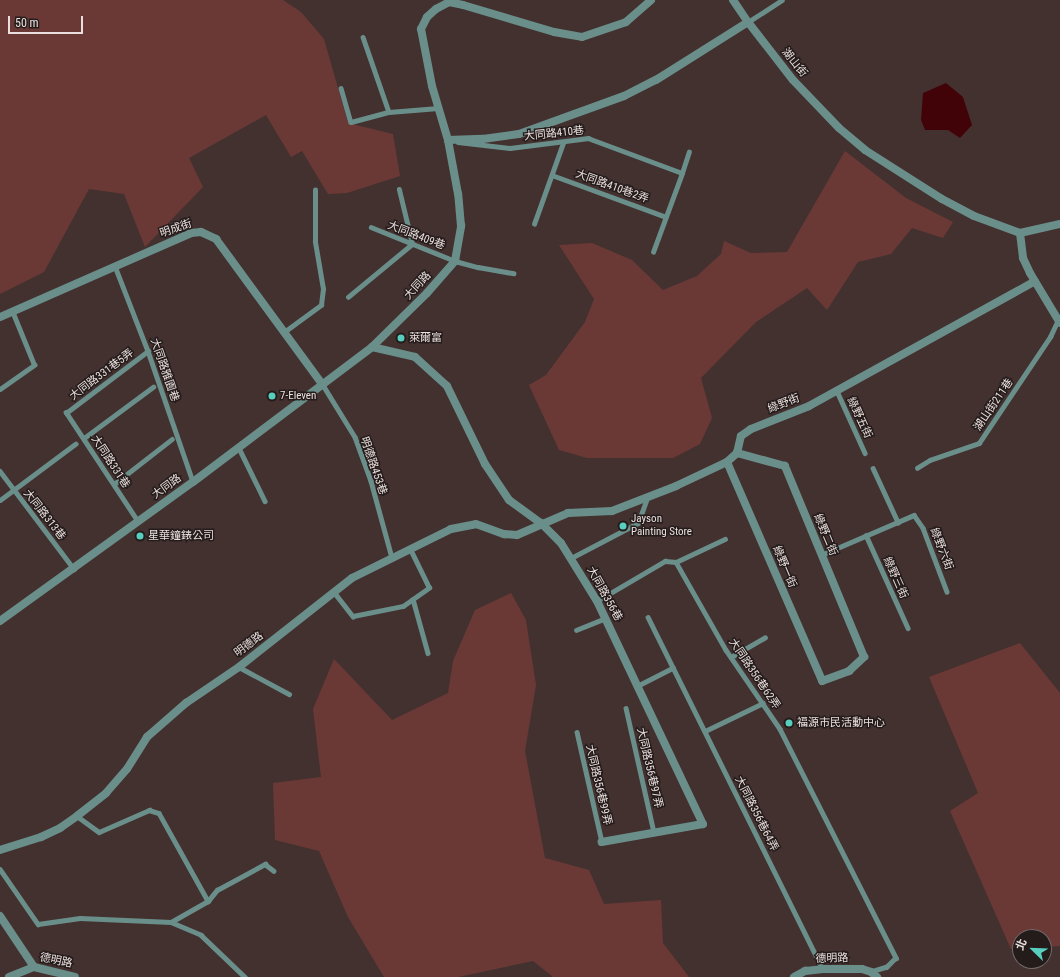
<!DOCTYPE html>
<meta charset="utf-8">
<style>
body{margin:0}
#map{position:relative;width:1060px;height:977px;overflow:hidden;background:#433130;font-family:"Roboto Condensed","Noto Sans TC",sans-serif}
div>[style]{position:absolute}
.green>*{inset:0;background:#6a3936}
.water>*{inset:0;background:#420308}
.service>*{height:4.5px;margin:-2.25px;padding:0 2.25px;transform-origin:2.25px;border-radius:2.25px;background:#6a8f8a}
.minor>*{height:8px;margin:-4px;padding:0 4px;transform-origin:4px;border-radius:4px;background:#6a8f8a}
.tertiary>*{height:8px;margin:-4px;padding:0 4px;transform-origin:4px;border-radius:4px;background:#6a8f8a}
.dots>*{width:11px;height:11px;translate:-50% -50%;box-sizing:border-box;border:2px solid #241c1b;border-radius:50%}
span{translate:-50% -50%;white-space:nowrap;text-align:center;line-height:1.15;-webkit-text-stroke:3px #241c1b;paint-order:stroke}
.street-label{font-size:11px;color:#eadfde}
.poi-label{font-size:11px;color:#eadfde}
.left{translate:0 -50%;text-align:left}
.north{position:absolute;left:1012px;top:929px;width:40px;height:40px;box-sizing:border-box;background:#241c1b;border:1px solid #736a69;border-radius:50%;rotate:293deg;font-size:11px;font-weight:700;line-height:16px;text-align:center;color:#eadfde}
.north::after{content:'';display:block;margin:auto;width:14px;height:18px;background:#58cebf;clip-path:polygon(50% 0,100% 100%,50% 72%,0 100%)}
.scale{position:absolute;left:8px;top:16px;width:75px;height:18px;box-sizing:border-box;border:2px solid #eadfde;border-top:0;padding-left:5px;font-size:12px;line-height:14px;white-space:nowrap;color:#eadfde;-webkit-text-stroke:3px #241c1b;paint-order:stroke}
</style>
<div id="map">
<div class="green">
<i style="clip-path:polygon(0 0,283px 0,301px 12px,324px 39px,348px 123px,393px 134px,400px 176px,347px 193px,328px 194px,302px 151px,291px 157px,266px 115px,189px 158px,203px 187px,145px 247px,124px 194px,89px 189px,44px 272px,0 294px)"></i>
<i style="clip-path:polygon(845px 151px,906px 198px,953px 222px,943px 238px,912px 228px,891px 254px,858px 262px,827px 310px,807px 288px,756px 322px,701px 378px,712px 418px,700px 444px,673px 458px,587px 458px,559px 450px,529px 385px,546px 375px,585px 322px,594px 299px,559px 245px,592px 243px,632px 260px,663px 290px,697px 276px,721px 254px,724px 241px,751px 253px,787px 252px)"></i>
<i style="clip-path:polygon(511px 593px,526px 620px,536px 685px,525px 751px,545px 858px,589px 870px,604px 904px,661px 900px,663px 943px,689px 977px,553px 977px,533px 961px,458px 977px,384px 977px,348px 917px,319px 851px,275px 840px,273px 783px,321px 777px,313px 709px,334px 659px,392px 720px,448px 693px,453px 661px,475px 610px)"></i>
<i style="clip-path:polygon(1020px 643px,1060px 693px,1060px 946px,1044px 947px,1044px 937px,1020px 937px,1020px 948px,1011px 949px,950px 811px,978px 793px,929px 677px)"></i>
</div>
<div class="water">
<i style="clip-path:polygon(946px 83px,963px 97px,972px 125px,960px 138px,948px 130px,925px 130px,921px 120px,923px 93px)"></i>
</div>
<div class="service">
<i style="left:748px;top:22px;width:40px;rotate:-32.9deg"></i>
<i style="left:363px;top:37px;width:79px;rotate:70.9deg"></i>
<i style="left:341px;top:88px;width:35px;rotate:74deg"></i>
<i style="left:351px;top:122px;width:39px;rotate:-15deg"></i>
<i style="left:389px;top:112px;width:49px;rotate:-4.7deg"></i>
<i style="left:458px;top:142px;width:52px;rotate:6.6deg"></i>
<i style="left:510px;top:148px;width:79px;rotate:-7.3deg"></i>
<i style="left:588px;top:138px;width:100px;rotate:20.4deg"></i>
<i style="left:682px;top:173px;width:22px;rotate:-72deg"></i>
<i style="left:552px;top:175px;width:121px;rotate:20.2deg"></i>
<i style="left:534px;top:224px;width:86px;rotate:-70.3deg"></i>
<i style="left:371px;top:227px;width:91px;rotate:22deg"></i>
<i style="left:455px;top:261px;width:24px;rotate:15deg"></i>
<i style="left:478px;top:267px;width:36px;rotate:10deg"></i>
<i style="left:653px;top:252px;width:84px;rotate:-69.8deg"></i>
<i style="left:115px;top:266px;width:91px;rotate:68.8deg"></i>
<i style="left:148px;top:351px;width:139px;rotate:71deg"></i>
<i style="left:348px;top:297px;width:83px;rotate:-39.6deg"></i>
<i style="left:412px;top:244px;width:56px;rotate:-103.5deg"></i>
<i style="left:284px;top:332px;width:46px;rotate:-36.1deg"></i>
<i style="left:321px;top:305px;width:16px;rotate:-83deg"></i>
<i style="left:323px;top:289px;width:48px;rotate:-99.7deg"></i>
<i style="left:315px;top:242px;width:52px;rotate:-90deg"></i>
<i style="left:323px;top:385px;width:61px;rotate:58.4deg"></i>
<i style="left:355px;top:437px;width:47px;rotate:70deg"></i>
<i style="left:371px;top:481px;width:80px;rotate:74.7deg"></i>
<i style="left:0;top:389px;width:42px;rotate:-35.2deg"></i>
<i style="left:34px;top:365px;width:58px;rotate:-112.2deg"></i>
<i style="left:837px;top:391px;width:68px;rotate:65.7deg"></i>
<i style="left:84px;top:438px;width:86px;rotate:-36.5deg"></i>
<i style="left:239px;top:448px;width:59px;rotate:63.9deg"></i>
<i style="left:873px;top:468px;width:60px;rotate:65.2deg"></i>
<i style="left:917px;top:468px;width:15px;rotate:-32deg"></i>
<i style="left:930px;top:460px;width:52px;rotate:-19.1deg"></i>
<i style="left:979px;top:443px;width:128px;rotate:-56.2deg"></i>
<i style="left:1050px;top:337px;width:19px;rotate:-65deg"></i>
<i style="left:0;top:471px;width:123px;rotate:52.9deg"></i>
<i style="left:114px;top:484px;width:73px;rotate:-37.8deg"></i>
<i style="left:0;top:500px;width:94px;rotate:-36.7deg"></i>
<i style="left:138px;top:522px;width:131px;rotate:-123.4deg"></i>
<i style="left:66px;top:413px;width:103px;rotate:-37.1deg"></i>
<i style="left:866px;top:535px;width:102px;rotate:65.7deg"></i>
<i style="left:821px;top:555px;width:101px;rotate:-23.3deg"></i>
<i style="left:914px;top:515px;width:16px;rotate:55deg"></i>
<i style="left:923px;top:528px;width:68px;rotate:69.4deg"></i>
<i style="left:571px;top:558px;width:76px;rotate:-27.6deg"></i>
<i style="left:638px;top:523px;width:27px;rotate:-70deg"></i>
<i style="left:676px;top:562px;width:54px;rotate:-25.1deg"></i>
<i style="left:334px;top:592px;width:31px;rotate:52deg"></i>
<i style="left:353px;top:616px;width:51px;rotate:-11.3deg"></i>
<i style="left:403px;top:606px;width:32px;rotate:-35deg"></i>
<i style="left:429px;top:588px;width:43px;rotate:-116deg"></i>
<i style="left:413px;top:599px;width:56px;rotate:74.5deg"></i>
<i style="left:597px;top:601px;width:79px;rotate:-30.5deg"></i>
<i style="left:665px;top:561px;width:11px;rotate:5deg"></i>
<i style="left:676px;top:562px;width:101px;rotate:60.4deg"></i>
<i style="left:726px;top:650px;width:96px;rotate:55.6deg"></i>
<i style="left:780px;top:729px;width:257px;rotate:63.1deg"></i>
<i style="left:896px;top:958px;width:13px;rotate:135deg"></i>
<i style="left:887px;top:967px;width:17px;rotate:163deg"></i>
<i style="left:648px;top:617px;width:393px;rotate:63.6deg"></i>
<i style="left:576px;top:630px;width:32px;rotate:-22deg"></i>
<i style="left:731px;top:657px;width:39px;rotate:-30deg"></i>
<i style="left:239px;top:667px;width:57px;rotate:28.4deg"></i>
<i style="left:639px;top:685px;width:38px;rotate:-27deg"></i>
<i style="left:626px;top:708px;width:127px;rotate:77.3deg"></i>
<i style="left:705px;top:731px;width:64px;rotate:-25.8deg"></i>
<i style="left:577px;top:732px;width:113px;rotate:77.2deg"></i>
<i style="left:77px;top:816px;width:27px;rotate:36deg"></i>
<i style="left:99px;top:832px;width:55px;rotate:-23.7deg"></i>
<i style="left:149px;top:810px;width:10px;rotate:17deg"></i>
<i style="left:159px;top:813px;width:101px;rotate:60.9deg"></i>
<i style="left:0;top:869px;width:67px;rotate:55.4deg"></i>
<i style="left:38px;top:924px;width:42px;rotate:-8.1deg"></i>
<i style="left:80px;top:918px;width:91px;rotate:2.5deg"></i>
<i style="left:171px;top:922px;width:33px;rotate:23deg"></i>
<i style="left:201px;top:935px;width:61px;rotate:43.7deg"></i>
<i style="left:171px;top:922px;width:43px;rotate:-29.6deg"></i>
<i style="left:208px;top:901px;width:14px;rotate:-51deg"></i>
<i style="left:217px;top:890px;width:55px;rotate:-28.4deg"></i>
<i style="left:265px;top:864px;width:11px;rotate:38deg"></i>
</div>
<div class="minor">
<i style="left:733px;top:0;width:27px;rotate:56deg"></i>
<i style="left:448px;top:140px;width:35px;rotate:-2deg"></i>
<i style="left:483px;top:139px;width:36px;rotate:-8deg"></i>
<i style="left:519px;top:134px;width:112px;rotate:-19.9deg"></i>
<i style="left:624px;top:96px;width:36px;rotate:-27deg"></i>
<i style="left:656px;top:80px;width:109px;rotate:-32.2deg"></i>
<i style="left:748px;top:22px;width:73px;rotate:52.2deg"></i>
<i style="left:793px;top:80px;width:66px;rotate:46.2deg"></i>
<i style="left:839px;top:128px;width:34px;rotate:40deg"></i>
<i style="left:865px;top:150px;width:91px;rotate:32.5deg"></i>
<i style="left:942px;top:199px;width:36px;rotate:28deg"></i>
<i style="left:974px;top:216px;width:49px;rotate:20.3deg"></i>
<i style="left:1020px;top:233px;width:25px;rotate:83deg"></i>
<i style="left:1023px;top:258px;width:17px;rotate:65deg"></i>
<i style="left:1030px;top:273px;width:58px;rotate:59deg"></i>
<i style="left:1020px;top:233px;width:41px;rotate:-12.7deg"></i>
<i style="left:0;top:317px;width:209px;rotate:-23.7deg"></i>
<i style="left:191px;top:233px;width:10px;rotate:-6deg"></i>
<i style="left:201px;top:232px;width:17px;rotate:25deg"></i>
<i style="left:216px;top:239px;width:181px;rotate:53.8deg"></i>
<i style="left:372px;top:347px;width:44px;rotate:13.1deg"></i>
<i style="left:415px;top:357px;width:43px;rotate:42.2deg"></i>
<i style="left:447px;top:386px;width:87px;rotate:64deg"></i>
<i style="left:485px;top:464px;width:43px;rotate:56.3deg"></i>
<i style="left:509px;top:500px;width:39px;rotate:36deg"></i>
<i style="left:541px;top:523px;width:28px;rotate:45deg"></i>
<i style="left:561px;top:543px;width:68px;rotate:58.2deg"></i>
<i style="left:597px;top:601px;width:247px;rotate:64.6deg"></i>
<i style="left:703px;top:824px;width:103px;rotate:169.9deg"></i>
<i style="left:727px;top:462px;width:239px;rotate:66.5deg"></i>
<i style="left:822px;top:681px;width:29px;rotate:-20deg"></i>
<i style="left:849px;top:671px;width:21px;rotate:-43deg"></i>
<i style="left:864px;top:657px;width:207px;rotate:-112.5deg"></i>
<i style="left:785px;top:466px;width:50px;rotate:-164.8deg"></i>
<i style="left:0;top:850px;width:43px;rotate:-17.6deg"></i>
<i style="left:41px;top:837px;width:21px;rotate:-25deg"></i>
<i style="left:60px;top:828px;width:21px;rotate:-35deg"></i>
<i style="left:77px;top:816px;width:37px;rotate:-38deg"></i>
<i style="left:106px;top:793px;width:32px;rotate:-49deg"></i>
<i style="left:127px;top:769px;width:38px;rotate:-58deg"></i>
<i style="left:147px;top:737px;width:52px;rotate:-41.1deg"></i>
<i style="left:186px;top:703px;width:64px;rotate:-34.2deg"></i>
<i style="left:239px;top:667px;width:144px;rotate:-38.2deg"></i>
<i style="left:352px;top:578px;width:110px;rotate:-26.3deg"></i>
<i style="left:451px;top:529px;width:25px;rotate:-11deg"></i>
<i style="left:476px;top:524px;width:30px;rotate:20deg"></i>
<i style="left:504px;top:534px;width:13px;rotate:4deg"></i>
<i style="left:517px;top:535px;width:56px;rotate:-23.3deg"></i>
<i style="left:568px;top:513px;width:44px;rotate:-2.6deg"></i>
<i style="left:612px;top:511px;width:69px;rotate:-21.3deg"></i>
<i style="left:676px;top:486px;width:56px;rotate:-25.2deg"></i>
<i style="left:727px;top:462px;width:13px;rotate:-42deg"></i>
<i style="left:737px;top:453px;width:17px;rotate:-77deg"></i>
<i style="left:741px;top:436px;width:12px;rotate:-35deg"></i>
<i style="left:751px;top:429px;width:62px;rotate:-21.6deg"></i>
<i style="left:809px;top:406px;width:258px;rotate:-28.9deg"></i>
<i style="left:0;top:916px;width:61px;rotate:56.3deg"></i>
<i style="left:9px;top:977px;width:27px;rotate:-22deg"></i>
<i style="left:34px;top:967px;width:42px;rotate:13.7deg"></i>
<i style="left:794px;top:977px;width:13px;rotate:-29deg"></i>
<i style="left:805px;top:971px;width:18px;rotate:-6deg"></i>
<i style="left:823px;top:969px;width:39px"></i>
<i style="left:862px;top:969px;width:9px;rotate:18deg"></i>
<i style="left:871px;top:972px;width:8px;rotate:40deg"></i>
</div>
<div class="tertiary">
<i style="left:0;top:621px;width:238px;rotate:-35.8deg"></i>
<i style="left:193px;top:482px;width:224px;rotate:-37deg"></i>
<i style="left:372px;top:347px;width:77px;rotate:-44.5deg"></i>
<i style="left:427px;top:293px;width:43px;rotate:-48.8deg"></i>
<i style="left:455px;top:261px;width:36px;rotate:-80deg"></i>
<i style="left:461px;top:226px;width:32px;rotate:-95deg"></i>
<i style="left:458px;top:194px;width:55px;rotate:-100.5deg"></i>
<i style="left:448px;top:140px;width:56px;rotate:-106.5deg"></i>
<i style="left:432px;top:86px;width:58px;rotate:-100.9deg"></i>
<i style="left:421px;top:29px;width:13px;rotate:-63deg"></i>
<i style="left:427px;top:17px;width:12px;rotate:-42deg"></i>
<i style="left:436px;top:9px;width:15px;rotate:-28deg"></i>
<i style="left:449px;top:2px;width:14px;rotate:12deg"></i>
<i style="left:463px;top:5px;width:95px;rotate:16.5deg"></i>
<i style="left:554px;top:32px;width:28px;rotate:10deg"></i>
<i style="left:582px;top:37px;width:46px;rotate:-18.8deg"></i>
<i style="left:626px;top:22px;width:33px;rotate:-41deg"></i>
</div>
<div class="dots">
<i style="left:401px;top:338px;background:#58cebf"></i>
<i style="left:272px;top:396px;background:#58cebf"></i>
<i style="left:623px;top:526px;background:#58cebf"></i>
<i style="left:140px;top:536px;background:#58cebf"></i>
<i style="left:789px;top:723px;background:#58cebf"></i>
</div>
<div class="street-label">
<span style="left:794px;top:63px;rotate:51deg">湖山街</span>
<span style="left:554px;top:134px;rotate:-6deg">大同路410巷</span>
<span style="left:612px;top:187px;rotate:20deg">大同路410巷2弄</span>
<span style="left:176px;top:229px;rotate:-19deg">明成街</span>
<span style="left:416px;top:236px;rotate:21deg">大同路409巷</span>
<span style="left:418px;top:286px;rotate:-47deg">大同路</span>
<span style="left:164px;top:370px;rotate:71deg">大同路雅園巷</span>
<span style="left:102px;top:375px;rotate:-37deg">大同路331巷5弄</span>
<span style="left:784px;top:404px;rotate:-21deg">綠野街</span>
<span style="left:994px;top:405px;rotate:-56deg">湖山街211巷</span>
<span style="left:859px;top:418px;rotate:65deg">綠野五街</span>
<span style="left:110px;top:462px;rotate:57deg">大同路331巷</span>
<span style="left:373px;top:466px;rotate:71deg">明德路453巷</span>
<span style="left:167px;top:487px;rotate:-36deg">大同路</span>
<span style="left:44px;top:515px;rotate:52deg">大同路313巷</span>
<span style="left:825px;top:535px;rotate:67deg">綠野二街</span>
<span style="left:941px;top:549px;rotate:69deg">綠野六街</span>
<span style="left:784px;top:567px;rotate:67deg">綠野一街</span>
<span style="left:895px;top:578px;rotate:66deg">綠野三街</span>
<span style="left:604px;top:594px;rotate:61deg">大同路356巷</span>
<span style="left:249px;top:645px;rotate:-37deg">明德路</span>
<span style="left:754px;top:674px;rotate:56deg">大同路356巷62弄</span>
<span style="left:649px;top:768px;rotate:77deg">大同路356巷97弄</span>
<span style="left:598px;top:785px;rotate:77deg">大同路356巷99弄</span>
<span style="left:756px;top:814px;rotate:63deg">大同路356巷64弄</span>
<span style="left:832px;top:959px;rotate:-2deg">德明路</span>
<span style="left:56px;top:961px;rotate:12deg">德明路</span>
</div>
<div class="poi-label">
<span class="left" style="left:409px;top:338px">萊爾富</span>
<span class="left" style="left:280px;top:396px">7-Eleven</span>
<span class="left" style="left:631px;top:526px">Jayson<br>Painting Store</span>
<span class="left" style="left:148px;top:536px">星華鐘錶公司</span>
<span class="left" style="left:797px;top:723px">福源市民活動中心</span>
</div>
<div class="north">北</div>
<div class="scale">50 m</div>
</div>
